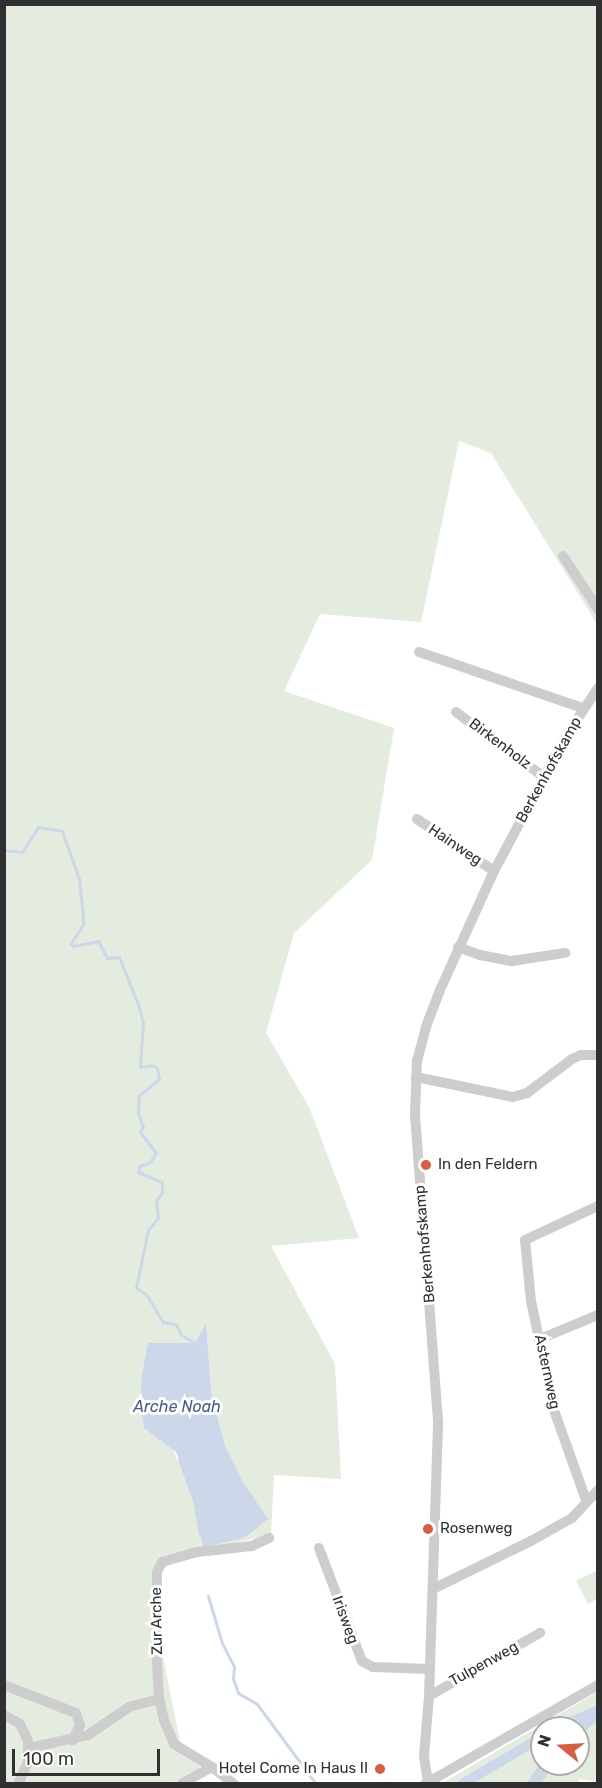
<!DOCTYPE html>
<style>
body{margin:0}
#map{position:relative;width:602px;height:1788px;overflow:hidden;background:#fff;font-family:Rubik,sans-serif}
div>[style]{position:absolute}
.green>*{inset:0;background:#e3ecdf}
.water>*{inset:0;background:#cdd7ea}
.stream>*{height:3px;margin:-1.5px;padding:0 1.5px;transform-origin:1.5px;border-radius:1.5px;background:#cdd7ea}
.canal>*{height:10px;margin:-5px;padding:0 5px;transform-origin:5px;border-radius:5px;background:#cdd7ea}
.minor>*{height:10px;margin:-5px;padding:0 5px;transform-origin:5px;border-radius:5px;background:#cdcdcd}
.dots>*{width:16px;height:16px;translate:-50% -50%;box-sizing:border-box;border:3px solid #fff;border-radius:50%}
span{translate:-50% -50%;white-space:nowrap;text-align:center;line-height:1.15;-webkit-text-stroke:6px #fff;paint-order:stroke}
.street-label{font-size:15px;color:#303030}
.poi-label{font-size:15px;color:#303030}
.left{translate:0 -50%;text-align:left}
.right{translate:-100% -50%;text-align:right}
.water-label{font-size:16px;color:#435d8d;font-style:italic}
.frame{position:absolute;inset:0;border:6px solid #303030;pointer-events:none}
.north{position:absolute;left:530px;top:1716px;width:60px;height:60px;box-sizing:border-box;background:#fff;border:2px solid #acacac;border-radius:50%;rotate:288deg;font-size:16px;font-weight:700;line-height:24px;text-align:center;color:#303030}
.north::after{content:'';display:block;margin:auto;width:21px;height:27px;background:#d95d40;clip-path:polygon(50% 0,100% 100%,50% 72%,0 100%)}
.scale{position:absolute;left:12px;top:1749px;width:148px;height:27px;box-sizing:border-box;border:3px solid #303030;border-top:0;padding-left:8px;font-size:18px;line-height:21px;white-space:nowrap;color:#303030;-webkit-text-stroke:4px #fff;paint-order:stroke}
</style>
<div id="map">
<div class="green">
<i style="clip-path:polygon(evenodd,5px 5px,597px 5px,597px 624px,491px 453px,459px 441px,421px 622px,320px 614px,284px 691px,394px 728px,372px 860px,294px 933px,266px 1033px,309px 1107px,359px 1238px,271px 1246px,335px 1364px,341px 1479px,274px 1475px,271px 1535px,158px 1560px,159px 1637px,181px 1746px,201px 1768px,172px 1783px,5px 1784px,5px 5px,206px 1325px,212px 1398px,225px 1445px,243px 1482px,203px 1547px,194px 1500px,142px 1374px,149px 1343px,195px 1343px,206px 1325px)"></i>
<i style="clip-path:polygon(597px 1570px,597px 1599px,588px 1604px,576px 1581px)"></i>
<i style="clip-path:polygon(evenodd,597px 1692px,597px 1782px,580px 1779px,577px 1784px,441px 1784px,597px 1692px,542px 1728px,578px 1728px,578px 1764px,542px 1764px,542px 1728px)"></i>
</div>
<div class="water">
<i style="clip-path:polygon(206px 1324px,212px 1398px,225px 1445px,243px 1482px,268px 1519px,244px 1538px,203px 1547px,194px 1500px,176px 1452px,144px 1428px,140px 1402px,142px 1374px,148px 1343px,195px 1343px)"></i>
<i style="clip-path:polygon(597px 1704px,597px 1720px,578px 1739px,578px 1728px,569px 1728px)"></i>
<i style="clip-path:polygon(542px 1760px,542px 1764px,555px 1764px,541px 1783px,527px 1783px)"></i>
</div>
<div class="stream">
<i style="left:4px;top:850px;width:18px;rotate:6deg"></i>
<i style="left:22px;top:852px;width:30px;rotate:-57deg"></i>
<i style="left:38px;top:827px;width:24px;rotate:9deg"></i>
<i style="left:62px;top:831px;width:51px;rotate:70.5deg"></i>
<i style="left:79px;top:879px;width:38px;rotate:84deg"></i>
<i style="left:83px;top:917px;width:8px;rotate:90deg"></i>
<i style="left:83px;top:925px;width:22px;rotate:124deg"></i>
<i style="left:71px;top:943px;width:4px;rotate:56deg"></i>
<i style="left:73px;top:946px;width:25px;rotate:-11deg"></i>
<i style="left:98px;top:941px;width:19px;rotate:62deg"></i>
<i style="left:107px;top:958px;width:12px;rotate:-5deg"></i>
<i style="left:119px;top:957px;width:54px;rotate:68.2deg"></i>
<i style="left:139px;top:1007px;width:16px;rotate:76deg"></i>
<i style="left:143px;top:1023px;width:44px;rotate:93.9deg"></i>
<i style="left:140px;top:1067px;width:12px;rotate:-9deg"></i>
<i style="left:152px;top:1065px;width:6px;rotate:31deg"></i>
<i style="left:157px;top:1068px;width:11px;rotate:80deg"></i>
<i style="left:159px;top:1079px;width:26px;rotate:140deg"></i>
<i style="left:139px;top:1096px;width:16px;rotate:94deg"></i>
<i style="left:138px;top:1112px;width:16px;rotate:72deg"></i>
<i style="left:143px;top:1127px;width:6px;rotate:121deg"></i>
<i style="left:140px;top:1132px;width:26px;rotate:53deg"></i>
<i style="left:156px;top:1153px;width:11px;rotate:124deg"></i>
<i style="left:150px;top:1162px;width:11px;rotate:158deg"></i>
<i style="left:140px;top:1166px;width:6px;rotate:108deg"></i>
<i style="left:138px;top:1172px;width:26px;rotate:23deg"></i>
<i style="left:162px;top:1182px;width:11px;rotate:90deg"></i>
<i style="left:162px;top:1193px;width:9px;rotate:131deg"></i>
<i style="left:156px;top:1200px;width:18px;rotate:84deg"></i>
<i style="left:158px;top:1218px;width:16px;rotate:130deg"></i>
<i style="left:148px;top:1230px;width:59px;rotate:101.7deg"></i>
<i style="left:136px;top:1288px;width:12px;rotate:31deg"></i>
<i style="left:146px;top:1294px;width:33px;rotate:59deg"></i>
<i style="left:163px;top:1322px;width:13px;rotate:9deg"></i>
<i style="left:176px;top:1324px;width:12px;rotate:66deg"></i>
<i style="left:181px;top:1335px;width:16px;rotate:30deg"></i>
<i style="left:195px;top:1343px;width:4px;rotate:104deg"></i>
<i style="left:179px;top:1460px;width:43px;rotate:69.4deg"></i>
<i style="left:194px;top:1500px;width:35px;rotate:80deg"></i>
<i style="left:208px;top:1596px;width:49px;rotate:73.4deg"></i>
<i style="left:222px;top:1643px;width:27px;rotate:63deg"></i>
<i style="left:234px;top:1667px;width:12px;rotate:95deg"></i>
<i style="left:233px;top:1679px;width:15px;rotate:70deg"></i>
<i style="left:238px;top:1693px;width:22px;rotate:30deg"></i>
<i style="left:257px;top:1704px;width:99px;rotate:53.6deg"></i>
</div>
<div class="canal">
<i style="left:558px;top:1728px;width:39px;rotate:-24deg"></i>
<i style="left:462px;top:1784px;width:93px;rotate:-30.4deg"></i>
</div>
<div class="minor">
<i style="left:563px;top:556px;width:64px;rotate:56.6deg"></i>
<i style="left:419px;top:652px;width:173px;rotate:18.9deg"></i>
<i style="left:456px;top:712px;width:109px;rotate:36.5deg"></i>
<i style="left:417px;top:819px;width:93px;rotate:34deg"></i>
<i style="left:458px;top:947px;width:23px;rotate:20deg"></i>
<i style="left:480px;top:955px;width:33px;rotate:11deg"></i>
<i style="left:512px;top:961px;width:54px;rotate:-8.6deg"></i>
<i style="left:416px;top:1077px;width:99px;rotate:11.7deg"></i>
<i style="left:513px;top:1097px;width:15px;rotate:-16deg"></i>
<i style="left:527px;top:1093px;width:56px;rotate:-37.1deg"></i>
<i style="left:572px;top:1059px;width:10px;rotate:-24deg"></i>
<i style="left:581px;top:1055px;width:17px"></i>
<i style="left:540px;top:1339px;width:63px;rotate:-22.5deg"></i>
<i style="left:586px;top:1500px;width:96px;rotate:-109.6deg"></i>
<i style="left:554px;top:1410px;width:111px;rotate:-101.9deg"></i>
<i style="left:531px;top:1301px;width:61px;rotate:-95.6deg"></i>
<i style="left:525px;top:1240px;width:81px;rotate:-25deg"></i>
<i style="left:319px;top:1548px;width:121px;rotate:69.2deg"></i>
<i style="left:362px;top:1661px;width:13px;rotate:29deg"></i>
<i style="left:373px;top:1667px;width:56px;rotate:2deg"></i>
<i style="left:433px;top:1589px;width:109px;rotate:-26.1deg"></i>
<i style="left:531px;top:1541px;width:47px;rotate:-29.3deg"></i>
<i style="left:572px;top:1518px;width:38px;rotate:-47deg"></i>
<i style="left:4px;top:1685px;width:77px;rotate:21.3deg"></i>
<i style="left:76px;top:1713px;width:13px;rotate:72deg"></i>
<i style="left:80px;top:1725px;width:17px;rotate:115deg"></i>
<i style="left:429px;top:1696px;width:128px;rotate:-29.6deg"></i>
<i style="left:4px;top:1715px;width:18px;rotate:29deg"></i>
<i style="left:20px;top:1724px;width:19px;rotate:65deg"></i>
<i style="left:28px;top:1741px;width:21px;rotate:90deg"></i>
<i style="left:28px;top:1762px;width:24px;rotate:114deg"></i>
<i style="left:29px;top:1748px;width:60px;rotate:-12.4deg"></i>
<i style="left:88px;top:1735px;width:50px;rotate:-34.3deg"></i>
<i style="left:129px;top:1707px;width:31px;rotate:-15deg"></i>
<i style="left:212px;top:1767px;width:44px;rotate:-148.8deg"></i>
<i style="left:174px;top:1744px;width:26px;rotate:-113deg"></i>
<i style="left:164px;top:1720px;width:22px;rotate:-103deg"></i>
<i style="left:159px;top:1699px;width:56px;rotate:-93.1deg"></i>
<i style="left:156px;top:1643px;width:71px;rotate:-89.2deg"></i>
<i style="left:157px;top:1572px;width:11px;rotate:-63deg"></i>
<i style="left:162px;top:1562px;width:36px;rotate:-16deg"></i>
<i style="left:197px;top:1552px;width:55px;rotate:-6.2deg"></i>
<i style="left:252px;top:1546px;width:19px;rotate:-25deg"></i>
<i style="left:428px;top:1782px;width:26px;rotate:-99deg"></i>
<i style="left:424px;top:1756px;width:60px;rotate:-85.2deg"></i>
<i style="left:429px;top:1696px;width:275px;rotate:-88.1deg"></i>
<i style="left:438px;top:1421px;width:307px;rotate:-94.3deg"></i>
<i style="left:415px;top:1115px;width:54px;rotate:-87.9deg"></i>
<i style="left:417px;top:1061px;width:38px;rotate:-75deg"></i>
<i style="left:427px;top:1024px;width:36px;rotate:-69deg"></i>
<i style="left:440px;top:990px;width:131px;rotate:-65.6deg"></i>
<i style="left:494px;top:871px;width:153px;rotate:-61.9deg"></i>
<i style="left:566px;top:736px;width:58px;rotate:-56.3deg"></i>
<i style="left:181px;top:1784px;width:35px;rotate:-29deg"></i>
<i style="left:212px;top:1767px;width:28px;rotate:38deg"></i>
<i style="left:425px;top:1784px;width:199px;rotate:-29.8deg"></i>
</div>
<div class="dots">
<i style="left:426px;top:1165px;background:#d95d40"></i>
<i style="left:428px;top:1529px;background:#d95d40"></i>
<i style="left:380px;top:1769px;background:#d95d40"></i>
</div>
<div class="street-label">
<span style="left:500px;top:744px;rotate:37deg">Birkenholz</span>
<span style="left:549px;top:770px;rotate:-61deg">Berkenhofskamp</span>
<span style="left:455px;top:845px;rotate:34deg">Hainweg</span>
<span style="left:425px;top:1244px;rotate:-95deg">Berkenhofskamp</span>
<span style="left:547px;top:1372px;rotate:78deg">Asternweg</span>
<span style="left:345px;top:1620px;rotate:70deg">Irisweg</span>
<span style="left:157px;top:1621px;rotate:-91deg">Zur Arche</span>
<span style="left:484px;top:1664px;rotate:-29deg">Tulpenweg</span>
</div>
<div class="poi-label">
<span class="left" style="left:438px;top:1165px">In den Feldern</span>
<span class="left" style="left:440px;top:1529px">Rosenweg</span>
<span class="right" style="left:368px;top:1769px">Hotel Come In Haus II</span>
</div>
<div class="water-label">
<span style="left:177px;top:1407px">Arche Noah</span>
</div>
<div class="frame"></div>
<div class="north">N</div>
<div class="scale">100 m</div>
</div>
